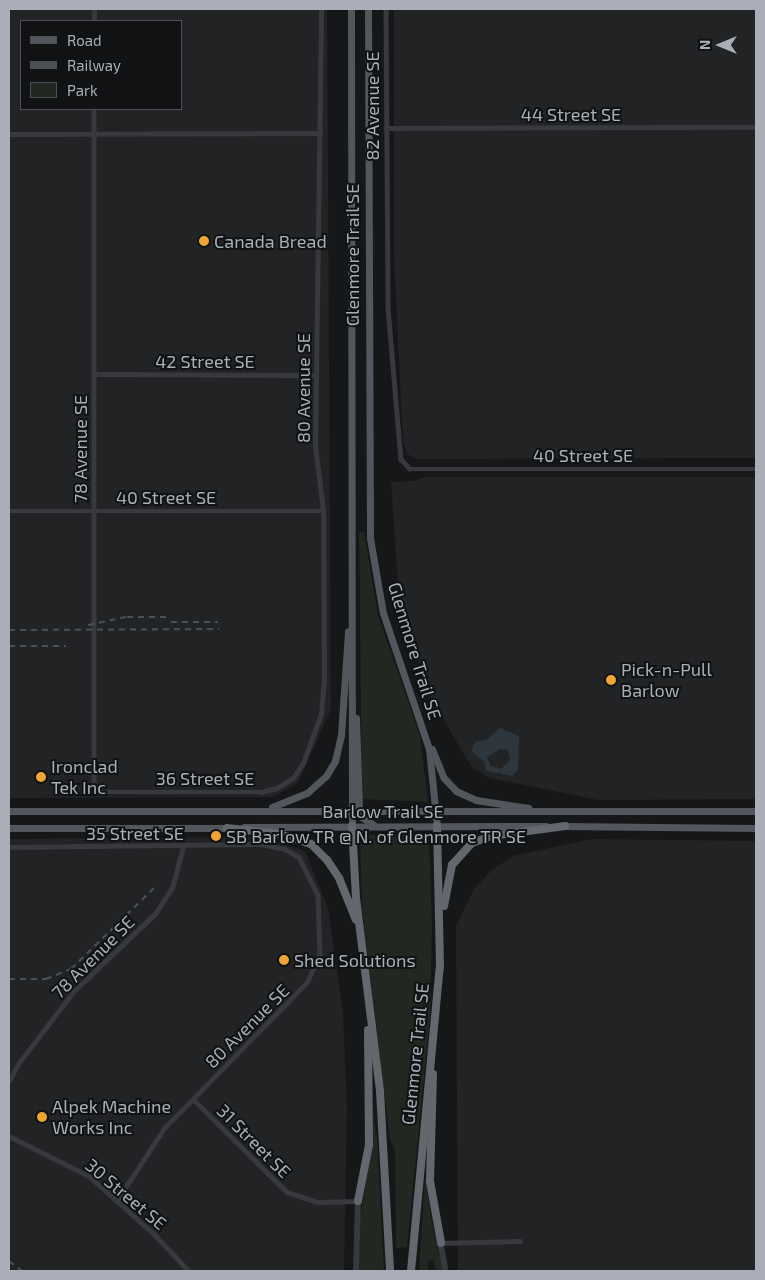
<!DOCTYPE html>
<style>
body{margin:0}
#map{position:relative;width:765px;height:1280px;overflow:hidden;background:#161718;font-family:"Exo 2",sans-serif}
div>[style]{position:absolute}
.built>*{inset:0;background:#222325}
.green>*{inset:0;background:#202821}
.water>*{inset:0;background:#2c363c}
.minor>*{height:4.5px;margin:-2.25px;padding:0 2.25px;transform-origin:2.25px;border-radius:2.25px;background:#37393d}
.tertiary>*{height:5.5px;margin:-2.75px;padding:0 2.75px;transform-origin:2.75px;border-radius:2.75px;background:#37393d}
.primary>*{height:7px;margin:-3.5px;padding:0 3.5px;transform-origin:3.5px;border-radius:3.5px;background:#53565c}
.motorway>*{height:8px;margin:-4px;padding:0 4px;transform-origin:4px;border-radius:4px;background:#63676e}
.rail>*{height:2px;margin-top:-1px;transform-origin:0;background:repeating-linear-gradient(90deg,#4c4f54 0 6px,transparent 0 11px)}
.dots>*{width:14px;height:14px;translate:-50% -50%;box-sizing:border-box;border:2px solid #111213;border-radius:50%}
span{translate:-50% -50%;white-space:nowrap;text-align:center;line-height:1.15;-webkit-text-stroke:4px #111213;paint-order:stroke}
.street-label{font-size:18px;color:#a9aeb8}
.poi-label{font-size:18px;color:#a9aeb8}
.left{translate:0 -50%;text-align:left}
.frame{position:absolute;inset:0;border:10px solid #a9aeb8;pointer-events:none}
.legend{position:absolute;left:20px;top:20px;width:162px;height:90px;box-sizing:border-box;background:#111213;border:1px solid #4e5055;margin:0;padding:6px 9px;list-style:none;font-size:15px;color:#a9aeb8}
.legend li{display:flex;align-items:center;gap:10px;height:25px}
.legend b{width:25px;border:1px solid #4e5055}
.north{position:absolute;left:695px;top:20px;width:50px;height:50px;-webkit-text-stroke:4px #111213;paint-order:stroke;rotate:270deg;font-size:14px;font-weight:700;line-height:20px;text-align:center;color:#a9aeb8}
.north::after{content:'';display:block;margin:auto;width:18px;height:22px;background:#a9aeb8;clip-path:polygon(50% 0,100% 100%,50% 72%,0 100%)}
</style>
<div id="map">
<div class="built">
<i style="clip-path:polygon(evenodd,9px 9px,327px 9px,331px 709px,298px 783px,273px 797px,9px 798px,9px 9px,21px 21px,181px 21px,181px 109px,21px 109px,21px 21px)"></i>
<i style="clip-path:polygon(394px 9px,756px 9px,756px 458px,417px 459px,407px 454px,403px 441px,394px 257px)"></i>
<i style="clip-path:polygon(424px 477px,756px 477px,756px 799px,598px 800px,489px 778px,471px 766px,431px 699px,399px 597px,391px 482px,414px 481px)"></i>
<i style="clip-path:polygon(261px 837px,305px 851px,328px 908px,343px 1012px,347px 1107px,344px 1271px,12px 1271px,9px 1268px,9px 839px)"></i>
<i style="clip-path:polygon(591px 839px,756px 841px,756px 1271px,458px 1271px,456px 926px,474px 889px,491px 871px,513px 856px)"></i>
</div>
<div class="green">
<i style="clip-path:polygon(359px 532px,364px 532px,378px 615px,420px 736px,428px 802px,362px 799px)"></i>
<i style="clip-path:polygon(360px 835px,429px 835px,432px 925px,430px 1016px,407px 1247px,396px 1248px,395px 1149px,390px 1140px,362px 906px)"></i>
<i style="clip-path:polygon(373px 1112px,377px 1138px,384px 1271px,359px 1271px,360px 1219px,372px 1146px)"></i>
<i style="clip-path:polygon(425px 1179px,427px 1179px,431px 1219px,443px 1271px,436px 1271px,433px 1259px,428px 1262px,428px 1271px,419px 1271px)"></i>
</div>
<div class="water">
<i style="clip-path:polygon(evenodd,500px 728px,519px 736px,518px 770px,512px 776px,487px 771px,484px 762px,471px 751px,475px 742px,486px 740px,500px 728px,500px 749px,508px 750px,510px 760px,501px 769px,491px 766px,487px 757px,500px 749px)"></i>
</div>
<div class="minor">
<i style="left:386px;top:9px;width:299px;rotate:89.6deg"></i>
<i style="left:388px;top:308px;width:152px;rotate:85.1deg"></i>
<i style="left:401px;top:459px;width:13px;rotate:48deg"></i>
<i style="left:410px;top:469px;width:346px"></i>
<i style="left:94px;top:21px;width:12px;rotate:-90deg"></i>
<i style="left:94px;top:109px;width:675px;rotate:90deg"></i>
<i style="left:94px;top:784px;width:11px;rotate:45deg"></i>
<i style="left:102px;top:792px;width:159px"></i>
<i style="left:261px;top:792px;width:16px;rotate:-14deg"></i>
<i style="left:277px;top:788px;width:19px;rotate:-32deg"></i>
<i style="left:293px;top:778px;width:18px;rotate:-56deg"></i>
<i style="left:303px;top:763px;width:52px;rotate:-69.8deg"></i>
<i style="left:321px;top:714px;width:37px;rotate:-85deg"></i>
<i style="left:324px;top:677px;width:166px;rotate:-90.3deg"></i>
<i style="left:323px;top:511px;width:65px;rotate:-97deg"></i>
<i style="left:315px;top:446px;width:437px;rotate:-89.2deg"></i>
<i style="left:386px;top:128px;width:370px;rotate:-0.2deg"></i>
<i style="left:9px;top:134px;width:311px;rotate:-0.2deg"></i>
<i style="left:95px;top:374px;width:221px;rotate:0.3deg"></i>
<i style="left:9px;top:511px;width:314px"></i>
<i style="left:9px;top:847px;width:252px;rotate:-0.7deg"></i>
<i style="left:261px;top:844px;width:25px;rotate:12deg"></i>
<i style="left:285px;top:849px;width:16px;rotate:30deg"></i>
<i style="left:299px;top:857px;width:42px;rotate:63.4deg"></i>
<i style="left:318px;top:895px;width:59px;rotate:88.1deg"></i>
<i style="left:320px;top:954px;width:32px;rotate:114deg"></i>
<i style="left:307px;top:983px;width:203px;rotate:134.4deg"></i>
<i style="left:165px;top:1128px;width:87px;rotate:123.3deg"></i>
<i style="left:9px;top:1081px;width:19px;rotate:-62deg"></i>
<i style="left:18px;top:1064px;width:91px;rotate:-52.6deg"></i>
<i style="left:73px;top:992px;width:113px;rotate:-43.6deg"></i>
<i style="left:155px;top:914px;width:31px;rotate:-57deg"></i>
<i style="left:172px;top:888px;width:42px;rotate:-75deg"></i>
<i style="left:193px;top:1099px;width:132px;rotate:44.7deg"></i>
<i style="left:287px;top:1192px;width:33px;rotate:18deg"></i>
<i style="left:318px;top:1202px;width:40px;rotate:-1.4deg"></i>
<i style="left:9px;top:1136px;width:89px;rotate:26.6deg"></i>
<i style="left:89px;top:1176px;width:87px;rotate:41.7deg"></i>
<i style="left:154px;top:1234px;width:51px;rotate:46.6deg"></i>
<i style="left:441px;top:1243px;width:79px;rotate:-1.5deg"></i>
</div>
<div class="tertiary">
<i style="left:441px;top:1243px;width:28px;rotate:80deg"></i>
<i style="left:356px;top:1271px;width:70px;rotate:-88.4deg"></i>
</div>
<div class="primary">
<i style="left:351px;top:9px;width:817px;rotate:89.93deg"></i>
<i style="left:368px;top:9px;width:529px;rotate:89.78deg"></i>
<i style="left:370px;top:538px;width:76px;rotate:80.2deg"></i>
<i style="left:383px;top:613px;width:144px;rotate:71.3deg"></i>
<i style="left:429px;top:749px;width:77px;rotate:84.1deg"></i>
<i style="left:356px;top:718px;width:92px;rotate:88.1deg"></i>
<i style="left:359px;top:810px;width:8px;rotate:67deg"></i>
<i style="left:362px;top:817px;width:14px;rotate:34deg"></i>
<i style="left:432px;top:749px;width:31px;rotate:68deg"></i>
<i style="left:444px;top:778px;width:18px;rotate:47deg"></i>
<i style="left:456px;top:791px;width:22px;rotate:24deg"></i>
<i style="left:476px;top:800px;width:53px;rotate:8.7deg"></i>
<i style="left:272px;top:807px;width:38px;rotate:-22deg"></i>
<i style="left:307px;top:793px;width:25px;rotate:-42deg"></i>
<i style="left:326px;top:776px;width:17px;rotate:-59deg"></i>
<i style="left:335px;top:761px;width:27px;rotate:-77deg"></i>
<i style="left:341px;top:735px;width:104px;rotate:-86.1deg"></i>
<i style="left:9px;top:811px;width:747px"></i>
<i style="left:559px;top:826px;width:197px;rotate:0.6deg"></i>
<i style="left:244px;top:827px;width:302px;rotate:-0.2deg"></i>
<i style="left:9px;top:828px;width:222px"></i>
</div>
<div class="motorway">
<i style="left:352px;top:826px;width:72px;rotate:86.8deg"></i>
<i style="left:356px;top:898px;width:194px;rotate:82.9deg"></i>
<i style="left:380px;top:1091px;width:180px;rotate:86.8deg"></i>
<i style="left:227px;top:828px;width:53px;rotate:6.5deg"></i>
<i style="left:280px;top:834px;width:33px;rotate:18deg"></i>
<i style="left:311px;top:844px;width:23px;rotate:45deg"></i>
<i style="left:327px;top:860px;width:22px;rotate:56deg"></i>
<i style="left:339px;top:878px;width:45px;rotate:68deg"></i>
<i style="left:444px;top:906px;width:42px;rotate:-79deg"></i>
<i style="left:452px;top:865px;width:30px;rotate:-48deg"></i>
<i style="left:472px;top:843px;width:20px;rotate:-20deg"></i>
<i style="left:491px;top:836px;width:75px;rotate:-7.7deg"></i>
<i style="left:433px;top:1074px;width:107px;rotate:91.6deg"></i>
<i style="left:430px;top:1181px;width:63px;rotate:79.9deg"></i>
<i style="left:358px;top:1201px;width:57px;rotate:-78.9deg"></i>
<i style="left:369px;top:1145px;width:115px;rotate:-90.5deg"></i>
<i style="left:411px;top:1271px;width:305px;rotate:-84.6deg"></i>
<i style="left:440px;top:967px;width:141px;rotate:-91.2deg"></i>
</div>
<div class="rail">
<i style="left:171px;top:622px;width:47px"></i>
<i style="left:88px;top:625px;width:40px;rotate:-12deg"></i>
<i style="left:127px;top:617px;width:43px"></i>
<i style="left:9px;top:630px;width:210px;rotate:-0.3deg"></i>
<i style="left:9px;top:646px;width:57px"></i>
<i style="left:9px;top:979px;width:37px"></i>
<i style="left:46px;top:979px;width:27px;rotate:-22deg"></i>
<i style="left:71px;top:969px;width:116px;rotate:-44.3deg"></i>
<i style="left:9px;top:1261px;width:16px;rotate:38deg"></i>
</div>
<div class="dots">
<i style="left:204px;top:241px;background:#f1a535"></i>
<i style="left:611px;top:680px;background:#f1a535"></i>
<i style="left:41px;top:777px;background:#f1a535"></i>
<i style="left:216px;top:836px;background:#f1a535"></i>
<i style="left:284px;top:960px;background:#f1a535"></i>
<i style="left:42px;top:1117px;background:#f1a535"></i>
</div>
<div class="street-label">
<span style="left:372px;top:106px;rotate:-90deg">82 Avenue SE</span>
<span style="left:571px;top:114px">44 Street SE</span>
<span style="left:352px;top:255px;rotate:-90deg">Glenmore Trail SE</span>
<span style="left:205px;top:361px">42 Street SE</span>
<span style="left:303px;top:388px;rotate:-90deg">80 Avenue SE</span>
<span style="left:80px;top:449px;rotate:-90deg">78 Avenue SE</span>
<span style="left:583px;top:455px">40 Street SE</span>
<span style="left:166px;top:497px">40 Street SE</span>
<span style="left:415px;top:651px;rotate:73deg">Glenmore Trail SE</span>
<span style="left:205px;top:778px">36 Street SE</span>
<span style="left:383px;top:811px">Barlow Trail SE</span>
<span style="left:135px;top:833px">35 Street SE</span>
<span style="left:93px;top:957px;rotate:-45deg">78 Avenue SE</span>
<span style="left:247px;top:1026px;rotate:-45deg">80 Avenue SE</span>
<span style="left:415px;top:1054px;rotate:-84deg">Glenmore Trail SE</span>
<span style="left:254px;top:1141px;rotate:45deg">31 Street SE</span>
<span style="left:126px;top:1194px;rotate:40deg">30 Street SE</span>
</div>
<div class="poi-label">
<span class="left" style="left:214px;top:241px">Canada Bread</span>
<span class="left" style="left:621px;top:680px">Pick-n-Pull<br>Barlow</span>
<span class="left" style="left:51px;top:777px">Ironclad<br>Tek Inc</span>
<span class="left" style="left:226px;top:836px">SB Barlow TR @ N. of Glenmore TR SE</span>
<span class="left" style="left:294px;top:960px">Shed Solutions</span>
<span class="left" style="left:52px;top:1117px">Alpek Machine<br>Works Inc</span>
</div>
<div class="frame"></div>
<ul class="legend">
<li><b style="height:6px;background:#53565c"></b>Road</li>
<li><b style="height:6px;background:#4c4f54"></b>Railway</li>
<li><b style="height:14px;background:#202821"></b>Park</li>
</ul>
<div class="north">N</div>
</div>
